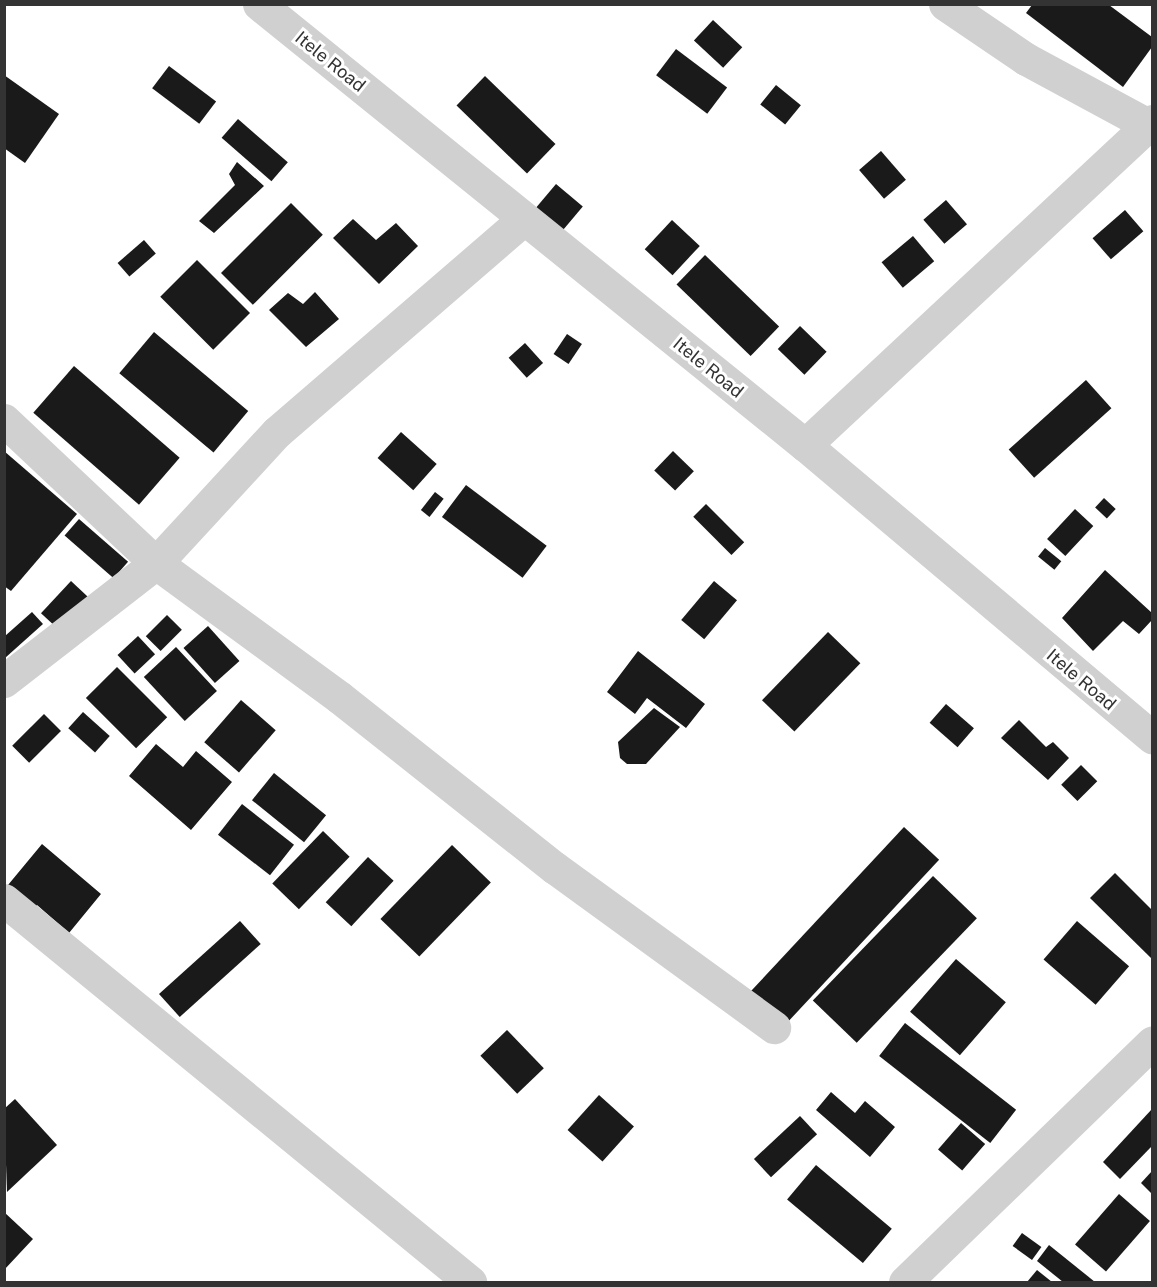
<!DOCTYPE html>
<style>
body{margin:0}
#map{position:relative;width:1157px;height:1287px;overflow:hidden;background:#fff;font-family:"Public Sans",sans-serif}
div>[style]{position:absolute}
.building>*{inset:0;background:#1a1a1a;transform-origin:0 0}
.street>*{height:33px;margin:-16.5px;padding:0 16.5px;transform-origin:16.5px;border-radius:16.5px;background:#d0d0d0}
span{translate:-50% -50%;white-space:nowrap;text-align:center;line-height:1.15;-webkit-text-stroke:6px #fff;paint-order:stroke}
.street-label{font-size:18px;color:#333}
.frame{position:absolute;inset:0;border:6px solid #333;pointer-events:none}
</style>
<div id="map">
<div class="building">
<i style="clip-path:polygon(1032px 5px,1109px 5px,1152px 37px,1152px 47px,1123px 87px,1026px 13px)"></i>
<i style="left:713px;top:20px;width:40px;height:28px;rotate:43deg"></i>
<i style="left:676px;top:49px;width:64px;height:33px;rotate:37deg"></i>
<i style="left:169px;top:66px;width:59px;height:28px;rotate:37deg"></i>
<i style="clip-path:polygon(4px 75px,59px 114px,25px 163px,4px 148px)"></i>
<i style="left:485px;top:76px;width:98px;height:41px;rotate:44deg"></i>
<i style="left:776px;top:85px;width:32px;height:25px;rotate:39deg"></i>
<i style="left:238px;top:119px;width:66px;height:25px;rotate:41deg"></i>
<i style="left:881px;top:151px;width:38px;height:29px;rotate:49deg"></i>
<i style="clip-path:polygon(237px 162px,264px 186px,214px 233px,199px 221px,235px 185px,229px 174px)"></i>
<i style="left:556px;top:184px;width:35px;height:37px;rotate:40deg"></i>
<i style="left:946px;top:200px;width:32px;height:30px;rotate:49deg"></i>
<i style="left:291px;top:203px;width:45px;height:99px;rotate:45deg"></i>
<i style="left:1125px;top:210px;width:28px;height:43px;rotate:49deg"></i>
<i style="clip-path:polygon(353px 219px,376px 240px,396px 223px,418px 246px,379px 284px,333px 238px)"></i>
<i style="left:672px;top:220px;width:38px;height:40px;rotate:43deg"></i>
<i style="left:913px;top:236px;width:33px;height:41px;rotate:50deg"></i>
<i style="left:144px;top:240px;width:18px;height:35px;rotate:49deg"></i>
<i style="left:705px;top:255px;width:103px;height:41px;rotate:44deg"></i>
<i style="left:197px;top:260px;width:75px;height:52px;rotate:45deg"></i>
<i style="clip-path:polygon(315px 292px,339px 319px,306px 347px,269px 310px,288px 293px,303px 304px)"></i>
<i style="left:800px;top:326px;width:37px;height:32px;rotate:44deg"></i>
<i style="left:154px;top:332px;width:123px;height:54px;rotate:40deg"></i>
<i style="left:567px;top:334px;width:18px;height:24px;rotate:34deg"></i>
<i style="left:525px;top:343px;width:27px;height:22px;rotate:48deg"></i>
<i style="left:74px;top:366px;width:140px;height:62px;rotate:41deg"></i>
<i style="left:1086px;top:380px;width:38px;height:104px;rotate:48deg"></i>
<i style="left:401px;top:432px;width:48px;height:35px;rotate:42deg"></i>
<i style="clip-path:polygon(4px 451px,77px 514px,11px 591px,4px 586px)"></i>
<i style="left:673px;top:451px;width:29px;height:27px;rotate:44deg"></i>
<i style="left:466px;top:485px;width:101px;height:40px;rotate:37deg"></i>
<i style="left:435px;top:492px;width:11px;height:23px;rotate:38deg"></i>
<i style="left:1104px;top:498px;width:16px;height:13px;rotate:43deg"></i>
<i style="left:706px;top:504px;width:54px;height:18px;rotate:45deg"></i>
<i style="left:1075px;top:509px;width:25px;height:41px;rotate:43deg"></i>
<i style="left:79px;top:519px;width:65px;height:22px;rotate:41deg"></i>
<i style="left:1045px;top:548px;width:21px;height:11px;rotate:39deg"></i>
<i style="clip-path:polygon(1105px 570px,1152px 613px,1152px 620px,1139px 634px,1123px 621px,1093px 651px,1062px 618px)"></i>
<i style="left:71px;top:581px;width:23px;height:44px;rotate:43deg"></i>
<i style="left:714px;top:581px;width:30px;height:51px;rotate:40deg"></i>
<i style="clip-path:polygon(32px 612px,43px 624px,5px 658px,5px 636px)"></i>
<i style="left:167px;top:615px;width:21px;height:30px;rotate:45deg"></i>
<i style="left:208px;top:626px;width:47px;height:33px;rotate:48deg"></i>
<i style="left:828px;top:632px;width:45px;height:95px;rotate:44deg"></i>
<i style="left:138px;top:636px;width:25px;height:28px;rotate:47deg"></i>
<i style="left:176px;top:647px;width:60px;height:44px;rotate:47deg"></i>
<i style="clip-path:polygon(638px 651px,705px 704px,686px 728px,647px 698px,635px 714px,607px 692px)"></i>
<i style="left:117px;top:667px;width:71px;height:44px;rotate:45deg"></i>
<i style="left:241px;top:700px;width:46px;height:56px;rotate:41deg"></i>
<i style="left:946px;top:704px;width:37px;height:25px;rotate:41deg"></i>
<i style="clip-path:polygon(654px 708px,680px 727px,646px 764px,627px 764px,620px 758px,618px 742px)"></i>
<i style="left:83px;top:712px;width:36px;height:22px;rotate:42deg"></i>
<i style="left:44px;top:714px;width:24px;height:45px;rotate:45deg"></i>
<i style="clip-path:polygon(1019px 720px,1046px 747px,1053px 742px,1069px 758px,1048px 780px,1001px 738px)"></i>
<i style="clip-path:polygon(156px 744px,183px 767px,196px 751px,232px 782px,191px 830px,129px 776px)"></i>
<i style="left:1081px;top:765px;width:23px;height:28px;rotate:45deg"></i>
<i style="left:274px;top:773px;width:67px;height:35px;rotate:39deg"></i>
<i style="left:242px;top:804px;width:66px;height:39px;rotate:38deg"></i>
<i style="left:904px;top:827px;width:48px;height:225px;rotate:43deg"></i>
<i style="left:323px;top:831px;width:37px;height:73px;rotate:44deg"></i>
<i style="clip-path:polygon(42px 844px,101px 894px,69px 933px,37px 905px,29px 915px,8px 885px)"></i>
<i style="left:452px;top:845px;width:54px;height:103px;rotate:44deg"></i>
<i style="left:368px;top:857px;width:35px;height:62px;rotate:43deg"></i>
<i style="clip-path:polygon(1115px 873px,1152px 910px,1152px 959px,1090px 898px)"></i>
<i style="left:933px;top:876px;width:61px;height:173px;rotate:44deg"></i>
<i style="left:240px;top:921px;width:31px;height:109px;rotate:48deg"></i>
<i style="left:1077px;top:921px;width:69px;height:51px;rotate:41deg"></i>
<i style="left:956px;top:959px;width:66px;height:70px;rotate:41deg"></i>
<i style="left:905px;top:1023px;width:141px;height:42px;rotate:38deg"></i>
<i style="left:507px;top:1030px;width:53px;height:37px;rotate:46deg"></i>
<i style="clip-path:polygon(831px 1092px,855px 1113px,865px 1101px,895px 1127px,870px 1157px,816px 1110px)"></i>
<i style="left:599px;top:1095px;width:47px;height:47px;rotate:42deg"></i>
<i style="clip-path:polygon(15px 1099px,57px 1145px,7px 1192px,4px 1109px)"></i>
<i style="clip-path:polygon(1152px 1109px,1152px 1146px,1120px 1179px,1103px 1162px)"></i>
<i style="left:800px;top:1116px;width:25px;height:63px;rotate:47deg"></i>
<i style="left:961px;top:1123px;width:32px;height:35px;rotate:41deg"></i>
<i style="left:816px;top:1165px;width:99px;height:45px;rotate:40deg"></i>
<i style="clip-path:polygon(1152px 1171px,1152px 1194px,1141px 1183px)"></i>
<i style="left:1119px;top:1194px;width:41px;height:67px;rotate:41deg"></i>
<i style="clip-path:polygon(4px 1212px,33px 1239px,4px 1270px)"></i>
<i style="left:1022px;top:1233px;width:24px;height:16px;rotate:36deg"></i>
<i style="clip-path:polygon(1049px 1245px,1095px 1282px,1063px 1282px,1037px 1261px)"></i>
<i style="clip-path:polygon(1037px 1270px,1052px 1282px,1027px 1282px)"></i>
</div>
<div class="street">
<i style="left:259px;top:4px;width:702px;rotate:38.93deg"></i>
<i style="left:805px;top:445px;width:454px;rotate:40.1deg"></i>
<i style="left:945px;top:4px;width:98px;rotate:34.2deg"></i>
<i style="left:1026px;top:59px;width:143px;rotate:28.4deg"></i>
<i style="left:4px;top:420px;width:209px;rotate:43.3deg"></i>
<i style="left:156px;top:563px;width:227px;rotate:36.2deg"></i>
<i style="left:339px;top:697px;width:275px;rotate:38.4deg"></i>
<i style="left:555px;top:868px;width:271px;rotate:36deg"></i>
<i style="left:805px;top:445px;width:475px;rotate:-43deg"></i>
<i style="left:4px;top:681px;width:192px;rotate:-37.8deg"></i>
<i style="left:156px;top:563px;width:178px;rotate:-47.3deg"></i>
<i style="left:277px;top:432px;width:326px;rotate:-40.8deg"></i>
<i style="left:4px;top:900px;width:603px;rotate:39.34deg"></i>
<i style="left:905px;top:1282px;width:344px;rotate:-44.1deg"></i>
</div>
<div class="street-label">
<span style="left:330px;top:62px;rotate:39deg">Itele Road</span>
<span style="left:708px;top:368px;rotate:39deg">Itele Road</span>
<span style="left:1081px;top:680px;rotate:40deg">Itele Road</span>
</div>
<div class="frame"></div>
</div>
